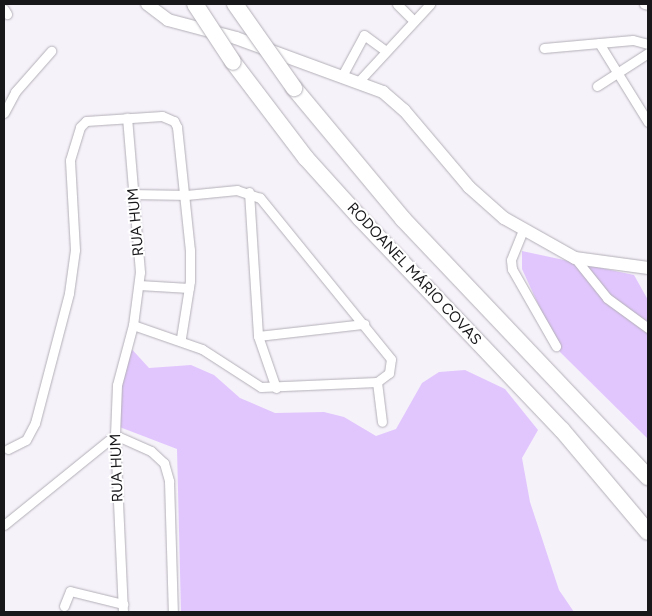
<!DOCTYPE html>
<meta charset="utf-8">
<style>
body{margin:0}
#map{position:relative;width:652px;height:616px;overflow:hidden;background:#f6f2fa;font-family:Figtree,sans-serif}
div>[style]{position:absolute}
.green>*{inset:0;background:#e1c6fd}
.roads{filter:drop-shadow(0 0 1px #b3afb7) drop-shadow(0 0 1px #b3afb7)}
.street>*{height:9px;margin:-4.5px;padding:0 4.5px;transform-origin:4.5px;border-radius:4.5px;background:#fff}
.secondary>*{height:12px;margin:-6px;padding:0 6px;transform-origin:6px;border-radius:6px;background:#fff}
.highway>*{height:16px;margin:-8px;padding:0 8px;transform-origin:8px;border-radius:8px;background:#fff}
.bridges{filter:drop-shadow(0 0 1px #b3afb7) drop-shadow(0 0 1px #b3afb7)}
.highway-bridge>*{height:16px;margin:-8px;padding:0 8px;transform-origin:8px;border-radius:8px;background:#fff}
span{translate:-50% -50%;white-space:nowrap;text-align:center;line-height:1.15;-webkit-text-stroke:4px #fff;paint-order:stroke}
.street-label{font-size:15px;color:#18171a}
.frame{position:absolute;inset:0;border:5px solid #18171a;pointer-events:none}
</style>
<div id="map">
<div class="green">
<i style="clip-path:polygon(522px 251px,634px 275px,648px 300px,648px 439px,560px 352px,522px 269px)"></i>
<i style="clip-path:polygon(128px 345px,149px 368px,191px 365px,214px 375px,240px 398px,275px 413px,324px 412px,344px 417px,376px 436px,396px 429px,422px 383px,439px 372px,465px 370px,505px 389px,538px 430px,522px 458px,530px 502px,559px 590px,574px 612px,181px 612px,177px 449px,117px 426px,120px 375px)"></i>
</div>
<div class="roads">
<div class="street">
<i style="left:397px;top:4px;width:24px;rotate:45deg"></i>
<i style="left:644px;top:4px;width:4px;rotate:14deg"></i>
<i style="left:4px;top:9px;width:6px;rotate:59deg"></i>
<i style="left:599px;top:43px;width:93px;rotate:58.2deg"></i>
<i style="left:544px;top:48px;width:89px;rotate:-5.1deg"></i>
<i style="left:633px;top:40px;width:16px;rotate:15deg"></i>
<i style="left:343px;top:74px;width:44px;rotate:-61.7deg"></i>
<i style="left:364px;top:35px;width:26px;rotate:36deg"></i>
<i style="left:359px;top:81px;width:105px;rotate:-47.3deg"></i>
<i style="left:597px;top:86px;width:61px;rotate:-32.9deg"></i>
<i style="left:4px;top:113px;width:24px;rotate:-62deg"></i>
<i style="left:15px;top:92px;width:55px;rotate:-48.7deg"></i>
<i style="left:249px;top:192px;width:144px;rotate:86.4deg"></i>
<i style="left:258px;top:336px;width:55px;rotate:70.9deg"></i>
<i style="left:523px;top:230px;width:32px;rotate:112deg"></i>
<i style="left:511px;top:260px;width:9px;rotate:84deg"></i>
<i style="left:512px;top:269px;width:89px;rotate:60.3deg"></i>
<i style="left:575px;top:258px;width:51px;rotate:51.3deg"></i>
<i style="left:607px;top:298px;width:51px;rotate:36.2deg"></i>
<i style="left:139px;top:285px;width:50px;rotate:3.4deg"></i>
<i style="left:133px;top:325px;width:73px;rotate:19.2deg"></i>
<i style="left:202px;top:349px;width:70px;rotate:32.8deg"></i>
<i style="left:261px;top:387px;width:116px;rotate:-2.5deg"></i>
<i style="left:377px;top:382px;width:15px;rotate:-37deg"></i>
<i style="left:389px;top:373px;width:14px;rotate:-82deg"></i>
<i style="left:391px;top:359px;width:208px;rotate:-129.1deg"></i>
<i style="left:260px;top:198px;width:24px;rotate:-161deg"></i>
<i style="left:237px;top:190px;width:51px;rotate:174.4deg"></i>
<i style="left:186px;top:195px;width:52px;rotate:-178.9deg"></i>
<i style="left:258px;top:336px;width:107px;rotate:-6.5deg"></i>
<i style="left:377px;top:382px;width:40px;rotate:82.9deg"></i>
<i style="left:8px;top:449px;width:20px;rotate:-27deg"></i>
<i style="left:26px;top:440px;width:19px;rotate:-62deg"></i>
<i style="left:35px;top:423px;width:134px;rotate:-75.3deg"></i>
<i style="left:69px;top:293px;width:43px;rotate:-82.1deg"></i>
<i style="left:75px;top:250px;width:90px;rotate:-93.2deg"></i>
<i style="left:70px;top:160px;width:34px;rotate:-73deg"></i>
<i style="left:80px;top:127px;width:8px;rotate:-45deg"></i>
<i style="left:86px;top:121px;width:76px;rotate:-3.8deg"></i>
<i style="left:162px;top:116px;width:13px;rotate:23deg"></i>
<i style="left:174px;top:121px;width:7px;rotate:63deg"></i>
<i style="left:177px;top:127px;width:124px;rotate:84deg"></i>
<i style="left:190px;top:250px;width:31px;rotate:90deg"></i>
<i style="left:190px;top:281px;width:58px;rotate:99deg"></i>
<i style="left:4px;top:525px;width:143px;rotate:-39deg"></i>
<i style="left:115px;top:435px;width:39px;rotate:24deg"></i>
<i style="left:151px;top:451px;width:18px;rotate:43deg"></i>
<i style="left:164px;top:463px;width:19px;rotate:74deg"></i>
<i style="left:169px;top:481px;width:131px;rotate:88.3deg"></i>
<i style="left:64px;top:606px;width:16px;rotate:-68deg"></i>
<i style="left:70px;top:591px;width:55px;rotate:13.8deg"></i>
<i style="left:123px;top:612px;width:177px;rotate:-92.6deg"></i>
<i style="left:115px;top:435px;width:50px;rotate:-87.7deg"></i>
<i style="left:117px;top:385px;width:62px;rotate:-75.1deg"></i>
<i style="left:133px;top:325px;width:53px;rotate:-82.5deg"></i>
<i style="left:140px;top:272px;width:155px;rotate:-94.8deg"></i>
</div>
<div class="secondary">
<i style="left:147px;top:4px;width:26px;rotate:37deg"></i>
<i style="left:168px;top:20px;width:70px;rotate:14.8deg"></i>
<i style="left:236px;top:38px;width:157px;rotate:20.2deg"></i>
<i style="left:383px;top:92px;width:28px;rotate:41deg"></i>
<i style="left:404px;top:110px;width:101px;rotate:49.8deg"></i>
<i style="left:469px;top:187px;width:47px;rotate:41.5deg"></i>
<i style="left:504px;top:218px;width:81px;rotate:29.4deg"></i>
<i style="left:575px;top:258px;width:74px;rotate:7.8deg"></i>
</div>
<div class="highway">
<i style="left:233px;top:62px;width:121px;rotate:52.8deg"></i>
<i style="left:306px;top:158px;width:81px;rotate:48deg"></i>
<i style="left:360px;top:218px;width:293px;rotate:46.4deg"></i>
<i style="left:562px;top:430px;width:133px;rotate:49.9deg"></i>
<i style="left:294px;top:88px;width:170px;rotate:50.2deg"></i>
<i style="left:403px;top:219px;width:356px;rotate:46.5deg"></i>
</div>
</div>
<div class="bridges">
<div class="highway-bridge">
<i style="left:195px;top:4px;width:69px;rotate:56.8deg"></i>
<i style="left:235px;top:4px;width:103px;rotate:54.9deg"></i>
</div>
</div>
<div class="street-label">
<span style="left:136px;top:222px;rotate:-95deg">RUA HUM</span>
<span style="left:414px;top:274px;rotate:47deg">RODOANEL MÁRIO COVAS</span>
<span style="left:117px;top:468px;rotate:-92deg">RUA HUM</span>
</div>
<div class="frame"></div>
</div>
